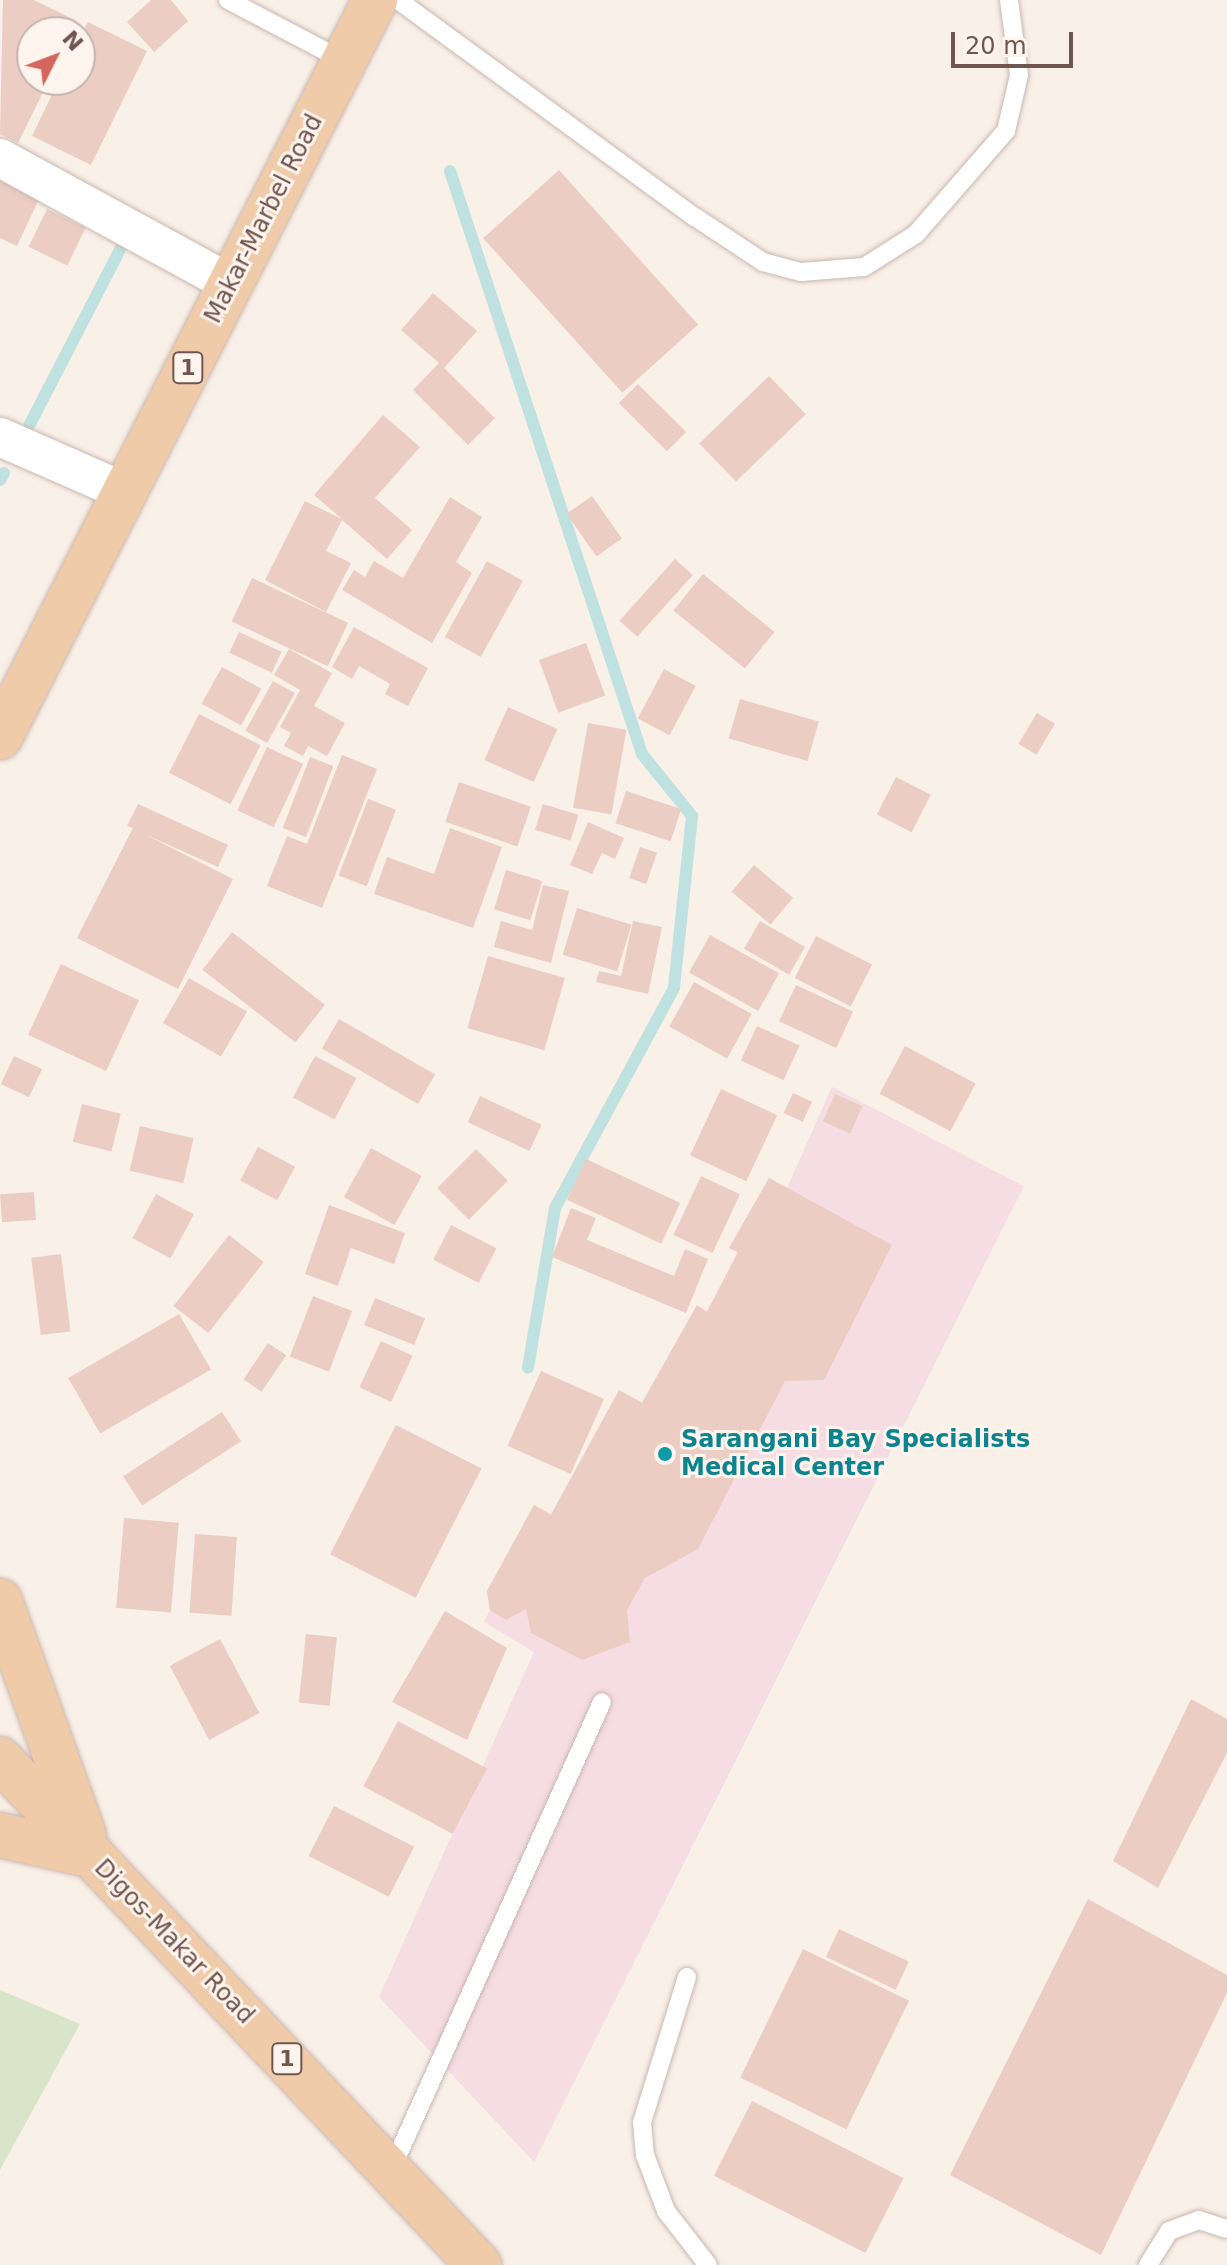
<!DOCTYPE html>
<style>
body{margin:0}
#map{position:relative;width:1227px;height:2265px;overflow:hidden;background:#f9f0e8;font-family:"DejaVu Sans",sans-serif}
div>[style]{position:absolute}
.medical>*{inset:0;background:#f6dce3}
.green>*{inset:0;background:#d8e5c8}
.stream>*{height:12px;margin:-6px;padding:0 6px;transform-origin:6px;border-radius:6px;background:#bfe1e0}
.building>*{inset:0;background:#ebcdc3;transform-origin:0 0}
.roads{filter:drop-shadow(0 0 2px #cab7af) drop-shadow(0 0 2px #cab7af)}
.service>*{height:18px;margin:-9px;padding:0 9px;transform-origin:9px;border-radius:9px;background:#fff}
.minor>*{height:38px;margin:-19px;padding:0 19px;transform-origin:19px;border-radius:19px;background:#fff}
.primary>*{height:44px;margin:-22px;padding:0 22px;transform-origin:22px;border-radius:22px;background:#efcba9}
.dots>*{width:22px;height:22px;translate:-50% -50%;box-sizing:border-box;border:4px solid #fdf4ee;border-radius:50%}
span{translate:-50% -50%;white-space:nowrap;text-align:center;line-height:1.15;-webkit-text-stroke:6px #fdf4ee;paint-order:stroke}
.shield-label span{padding:2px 6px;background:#fdf4ee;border:2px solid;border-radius:6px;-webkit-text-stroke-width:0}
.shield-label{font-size:22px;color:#70564f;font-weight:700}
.street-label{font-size:24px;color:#70564f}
.culture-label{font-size:24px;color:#0d838f;font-weight:700}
.left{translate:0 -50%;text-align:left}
.north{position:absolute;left:16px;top:16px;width:80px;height:80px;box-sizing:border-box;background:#fdf4ee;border:2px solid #c5b5ae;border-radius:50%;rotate:48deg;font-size:22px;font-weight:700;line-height:32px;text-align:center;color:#70564f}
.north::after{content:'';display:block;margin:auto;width:28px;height:36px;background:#d3665d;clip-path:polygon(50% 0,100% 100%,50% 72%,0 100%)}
.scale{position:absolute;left:951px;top:32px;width:122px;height:36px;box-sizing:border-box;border:4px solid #70564f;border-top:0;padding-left:10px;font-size:24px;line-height:28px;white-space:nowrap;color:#70564f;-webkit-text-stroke:6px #fdf4ee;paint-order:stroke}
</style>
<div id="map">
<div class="medical">
<i style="clip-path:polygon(832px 1087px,1024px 1186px,534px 2162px,379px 1997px,534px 1652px,484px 1622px,490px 1610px,487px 1591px,534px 1505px,551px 1514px,619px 1390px,642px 1402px,697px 1305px,707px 1311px,738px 1253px,729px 1248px,769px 1178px,787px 1188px)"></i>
</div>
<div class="green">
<i style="clip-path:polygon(0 1990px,80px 2024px,0 2170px)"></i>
</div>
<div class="stream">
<i style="left:450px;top:171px;width:614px;rotate:71.77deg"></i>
<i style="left:642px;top:754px;width:80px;rotate:51.1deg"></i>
<i style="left:692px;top:816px;width:173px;rotate:96deg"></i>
<i style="left:674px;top:988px;width:250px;rotate:118.4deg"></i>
<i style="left:555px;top:1208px;width:162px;rotate:99.6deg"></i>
<i style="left:30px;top:424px;width:196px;rotate:-62.7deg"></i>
<i style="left:0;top:480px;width:8px;rotate:-60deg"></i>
</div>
<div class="building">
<i style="clip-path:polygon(3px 0,34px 0,77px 21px,72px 32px,32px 32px,32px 80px,49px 80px,18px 143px,0 134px)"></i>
<i style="clip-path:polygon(151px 0,171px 0,188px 21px,154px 52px,127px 22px)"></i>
<i style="clip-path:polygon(88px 22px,147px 51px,91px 165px,32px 136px,59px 80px,80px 80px,80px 38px)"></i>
<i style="clip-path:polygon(0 164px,40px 197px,17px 246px,0 238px)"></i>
<i style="left:559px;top:170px;width:208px;height:102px;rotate:48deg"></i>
<i style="left:47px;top:209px;width:43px;height:42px;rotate:26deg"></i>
<i style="clip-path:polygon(433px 293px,477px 331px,444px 368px,495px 418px,468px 445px,413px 390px,439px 363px,401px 330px)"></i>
<i style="left:769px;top:376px;width:53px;height:97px;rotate:46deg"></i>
<i style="left:638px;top:384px;width:68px;height:27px;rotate:45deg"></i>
<i style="clip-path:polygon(383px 415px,420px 447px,375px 498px,412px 530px,387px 559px,342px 520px,326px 551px,351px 563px,326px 612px,265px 580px,305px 501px,342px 519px,314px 495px)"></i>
<i style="left:592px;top:496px;width:52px;height:31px;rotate:55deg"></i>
<i style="clip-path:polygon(450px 497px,482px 517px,456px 562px,472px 573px,432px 643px,342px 590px,354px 570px,365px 577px,374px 561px,403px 578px)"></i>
<i style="left:675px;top:559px;width:24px;height:83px;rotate:42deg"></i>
<i style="left:487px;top:561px;width:41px;height:87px;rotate:29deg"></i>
<i style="left:703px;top:574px;width:92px;height:47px;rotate:39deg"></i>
<i style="left:252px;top:578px;width:106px;height:48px;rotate:25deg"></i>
<i style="clip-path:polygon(354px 627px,428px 668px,408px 706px,385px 694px,390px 684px,359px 666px,352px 679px,332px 667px)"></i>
<i style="left:239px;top:632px;width:47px;height:23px;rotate:25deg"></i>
<i style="left:586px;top:643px;width:56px;height:50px;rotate:70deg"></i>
<i style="clip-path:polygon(289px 649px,332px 673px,314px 706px,345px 723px,327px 756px,308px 746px,303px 756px,284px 746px,291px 733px,280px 727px,300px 690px,274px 675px)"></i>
<i style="left:222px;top:667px;width:45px;height:42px;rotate:29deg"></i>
<i style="left:664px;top:669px;width:36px;height:56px;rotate:28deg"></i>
<i style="left:273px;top:681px;width:25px;height:57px;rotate:29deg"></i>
<i style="left:740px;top:699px;width:82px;height:41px;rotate:16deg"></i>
<i style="left:508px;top:707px;width:54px;height:58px;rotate:24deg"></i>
<i style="left:1037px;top:713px;width:21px;height:36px;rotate:31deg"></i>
<i style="left:199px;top:714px;width:69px;height:66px;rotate:27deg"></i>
<i style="left:588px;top:723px;width:39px;height:86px;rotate:10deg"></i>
<i style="left:267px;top:747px;width:40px;height:70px;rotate:25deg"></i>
<i style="clip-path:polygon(342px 755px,377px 769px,322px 908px,267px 886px,287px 836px,307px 844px)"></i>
<i style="left:310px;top:757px;width:25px;height:76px;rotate:21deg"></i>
<i style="left:896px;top:777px;width:39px;height:42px;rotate:27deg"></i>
<i style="left:459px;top:782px;width:76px;height:42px;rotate:19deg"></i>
<i style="left:626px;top:791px;width:58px;height:34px;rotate:18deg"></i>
<i style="left:368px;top:799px;width:30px;height:82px;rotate:21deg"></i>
<i style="clip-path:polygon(138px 804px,228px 845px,218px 867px,144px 834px,233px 879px,178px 989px,77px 938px,133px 828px,127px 826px)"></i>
<i style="left:543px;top:804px;width:37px;height:27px;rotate:17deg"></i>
<i style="clip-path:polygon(588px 822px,624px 838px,615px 859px,602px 853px,592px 874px,570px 865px)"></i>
<i style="clip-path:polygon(450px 828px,502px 847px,473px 928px,374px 894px,387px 857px,434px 874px)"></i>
<i style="left:640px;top:847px;width:18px;height:33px;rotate:19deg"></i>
<i style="left:754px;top:865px;width:51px;height:35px;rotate:40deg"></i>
<i style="left:506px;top:870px;width:38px;height:41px;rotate:17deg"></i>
<i style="clip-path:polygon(543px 885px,569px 891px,551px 963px,494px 947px,501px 921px,532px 930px)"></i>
<i style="left:577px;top:908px;width:57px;height:49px;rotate:17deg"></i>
<i style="clip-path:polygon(633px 921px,662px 927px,648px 994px,596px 982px,599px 971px,621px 976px)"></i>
<i style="left:760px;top:921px;width:52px;height:32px;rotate:30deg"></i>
<i style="left:232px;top:932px;width:118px;height:48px;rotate:38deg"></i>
<i style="left:710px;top:935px;width:79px;height:43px;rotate:29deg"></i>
<i style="left:816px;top:936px;width:63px;height:47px;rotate:27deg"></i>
<i style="left:488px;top:956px;width:80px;height:75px;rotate:16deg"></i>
<i style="left:61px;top:964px;width:86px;height:78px;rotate:25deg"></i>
<i style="left:189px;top:978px;width:67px;height:52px;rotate:30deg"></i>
<i style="left:694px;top:982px;width:66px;height:51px;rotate:29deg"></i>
<i style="left:796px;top:985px;width:63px;height:40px;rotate:25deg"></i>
<i style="left:339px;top:1019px;width:111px;height:34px;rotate:30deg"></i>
<i style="left:757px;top:1026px;width:47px;height:38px;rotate:25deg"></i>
<i style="left:905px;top:1046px;width:80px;height:54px;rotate:28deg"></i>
<i style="left:14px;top:1056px;width:31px;height:31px;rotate:25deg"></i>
<i style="left:315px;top:1056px;width:47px;height:47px;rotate:28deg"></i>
<i style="left:721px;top:1089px;width:62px;height:73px;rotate:25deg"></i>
<i style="left:793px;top:1093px;width:21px;height:22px;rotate:25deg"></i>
<i style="left:835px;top:1094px;width:30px;height:30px;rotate:24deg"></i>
<i style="left:480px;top:1096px;width:68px;height:29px;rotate:25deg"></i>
<i style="left:82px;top:1104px;width:40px;height:39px;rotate:14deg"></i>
<i style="left:140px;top:1126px;width:55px;height:46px;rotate:13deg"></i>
<i style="left:258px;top:1147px;width:42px;height:38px;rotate:28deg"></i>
<i style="left:371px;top:1148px;width:58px;height:56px;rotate:29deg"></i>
<i style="left:476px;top:1149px;width:45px;height:55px;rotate:45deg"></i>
<i style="left:586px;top:1159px;width:104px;height:45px;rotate:25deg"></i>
<i style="left:701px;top:1176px;width:43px;height:65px;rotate:25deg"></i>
<i style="clip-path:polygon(769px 1178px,892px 1245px,824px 1380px,785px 1381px,698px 1549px,645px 1578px,627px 1610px,630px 1642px,582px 1660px,531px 1633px,526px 1609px,506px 1620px,490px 1610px,487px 1591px,534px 1505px,551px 1515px,619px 1390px,642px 1403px,697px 1305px,707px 1312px,738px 1252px,729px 1248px)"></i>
<i style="left:34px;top:1192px;width:28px;height:34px;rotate:86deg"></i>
<i style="left:156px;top:1194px;width:43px;height:50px;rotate:28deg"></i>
<i style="clip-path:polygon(329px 1205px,405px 1233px,394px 1264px,351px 1248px,338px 1286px,305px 1274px)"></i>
<i style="clip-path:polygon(571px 1208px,596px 1218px,587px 1240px,674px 1276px,685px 1249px,708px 1259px,686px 1313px,552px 1257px)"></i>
<i style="left:451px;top:1225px;width:51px;height:39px;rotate:27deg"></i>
<i style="left:229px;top:1235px;width:44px;height:90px;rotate:38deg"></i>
<i style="left:61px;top:1254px;width:78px;height:30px;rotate:83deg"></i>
<i style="left:313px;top:1296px;width:42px;height:65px;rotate:21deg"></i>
<i style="left:375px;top:1298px;width:54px;height:29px;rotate:22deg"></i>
<i style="left:179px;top:1314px;width:64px;height:128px;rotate:60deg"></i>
<i style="left:381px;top:1341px;width:35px;height:51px;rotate:25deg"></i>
<i style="left:268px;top:1343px;width:22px;height:44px;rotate:34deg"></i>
<i style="left:541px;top:1371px;width:69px;height:82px;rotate:24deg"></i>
<i style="left:222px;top:1412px;width:35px;height:118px;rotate:57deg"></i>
<i style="left:396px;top:1425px;width:96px;height:145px;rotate:27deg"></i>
<i style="left:124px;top:1518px;width:55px;height:90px;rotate:5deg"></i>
<i style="left:195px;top:1534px;width:42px;height:79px;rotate:4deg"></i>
<i style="clip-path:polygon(445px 1611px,507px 1648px,467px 1740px,392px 1702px)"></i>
<i style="left:306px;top:1634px;width:31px;height:69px;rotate:6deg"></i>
<i style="left:220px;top:1639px;width:84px;height:57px;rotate:62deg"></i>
<i style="clip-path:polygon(1191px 1699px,1227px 1719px,1227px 1753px,1158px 1888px,1113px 1861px)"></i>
<i style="left:398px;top:1721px;width:101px;height:74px;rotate:28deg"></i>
<i style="left:334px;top:1806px;width:90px;height:56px;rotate:27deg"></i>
<i style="clip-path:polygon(1088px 1899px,1227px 1975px,1227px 1993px,1101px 2255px,950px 2175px)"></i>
<i style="left:839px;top:1929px;width:77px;height:31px;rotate:25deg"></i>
<i style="left:803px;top:1949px;width:118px;height:143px;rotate:26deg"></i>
<i style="left:752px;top:2101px;width:170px;height:84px;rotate:27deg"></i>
</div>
<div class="roads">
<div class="service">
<i style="left:228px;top:0;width:131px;rotate:27.7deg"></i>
<i style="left:398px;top:0;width:368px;rotate:36.2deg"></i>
<i style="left:695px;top:217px;width:82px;rotate:33.5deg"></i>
<i style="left:763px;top:262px;width:39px;rotate:15deg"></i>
<i style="left:801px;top:272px;width:63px;rotate:-4.5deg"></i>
<i style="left:864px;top:267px;width:62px;rotate:-32.4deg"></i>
<i style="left:916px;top:234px;width:137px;rotate:-48.9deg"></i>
<i style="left:1006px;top:131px;width:57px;rotate:-76.9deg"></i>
<i style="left:1019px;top:75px;width:76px;rotate:-97.6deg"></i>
<i style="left:687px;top:1977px;width:152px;rotate:107.2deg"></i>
<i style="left:642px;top:2122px;width:33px;rotate:85deg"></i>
<i style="left:645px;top:2155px;width:60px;rotate:69.4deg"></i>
<i style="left:666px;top:2211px;width:68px;rotate:52.1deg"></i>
<i style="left:391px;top:2170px;width:513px;rotate:-65.73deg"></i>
<i style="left:1148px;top:2265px;width:40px;rotate:-58deg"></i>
<i style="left:1169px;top:2231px;width:32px;rotate:-20deg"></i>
<i style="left:1199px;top:2220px;width:29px;rotate:18deg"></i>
</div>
<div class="minor">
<i style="left:0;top:158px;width:263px;rotate:28.6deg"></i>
<i style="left:0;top:437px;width:137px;rotate:23.7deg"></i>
</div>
<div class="primary">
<i style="left:0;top:737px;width:827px;rotate:-63.03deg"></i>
<i style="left:0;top:1601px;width:249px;rotate:70.3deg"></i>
<i style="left:0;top:1759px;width:697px;rotate:46.57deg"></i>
<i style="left:0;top:1835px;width:95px;rotate:12.7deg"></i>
</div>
</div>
<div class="dots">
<i style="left:665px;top:1454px;background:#0f9aa8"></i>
</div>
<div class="shield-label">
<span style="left:188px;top:368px">1</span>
<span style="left:287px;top:2059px">1</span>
</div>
<div class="street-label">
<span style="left:264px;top:219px;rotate:-63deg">Makar-Marbel Road</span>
<span style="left:174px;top:1942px;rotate:46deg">Digos-Makar Road</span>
</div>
<div class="culture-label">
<span class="left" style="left:681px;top:1454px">Sarangani Bay Specialists<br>Medical Center</span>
</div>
<div class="north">N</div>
<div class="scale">20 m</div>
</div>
